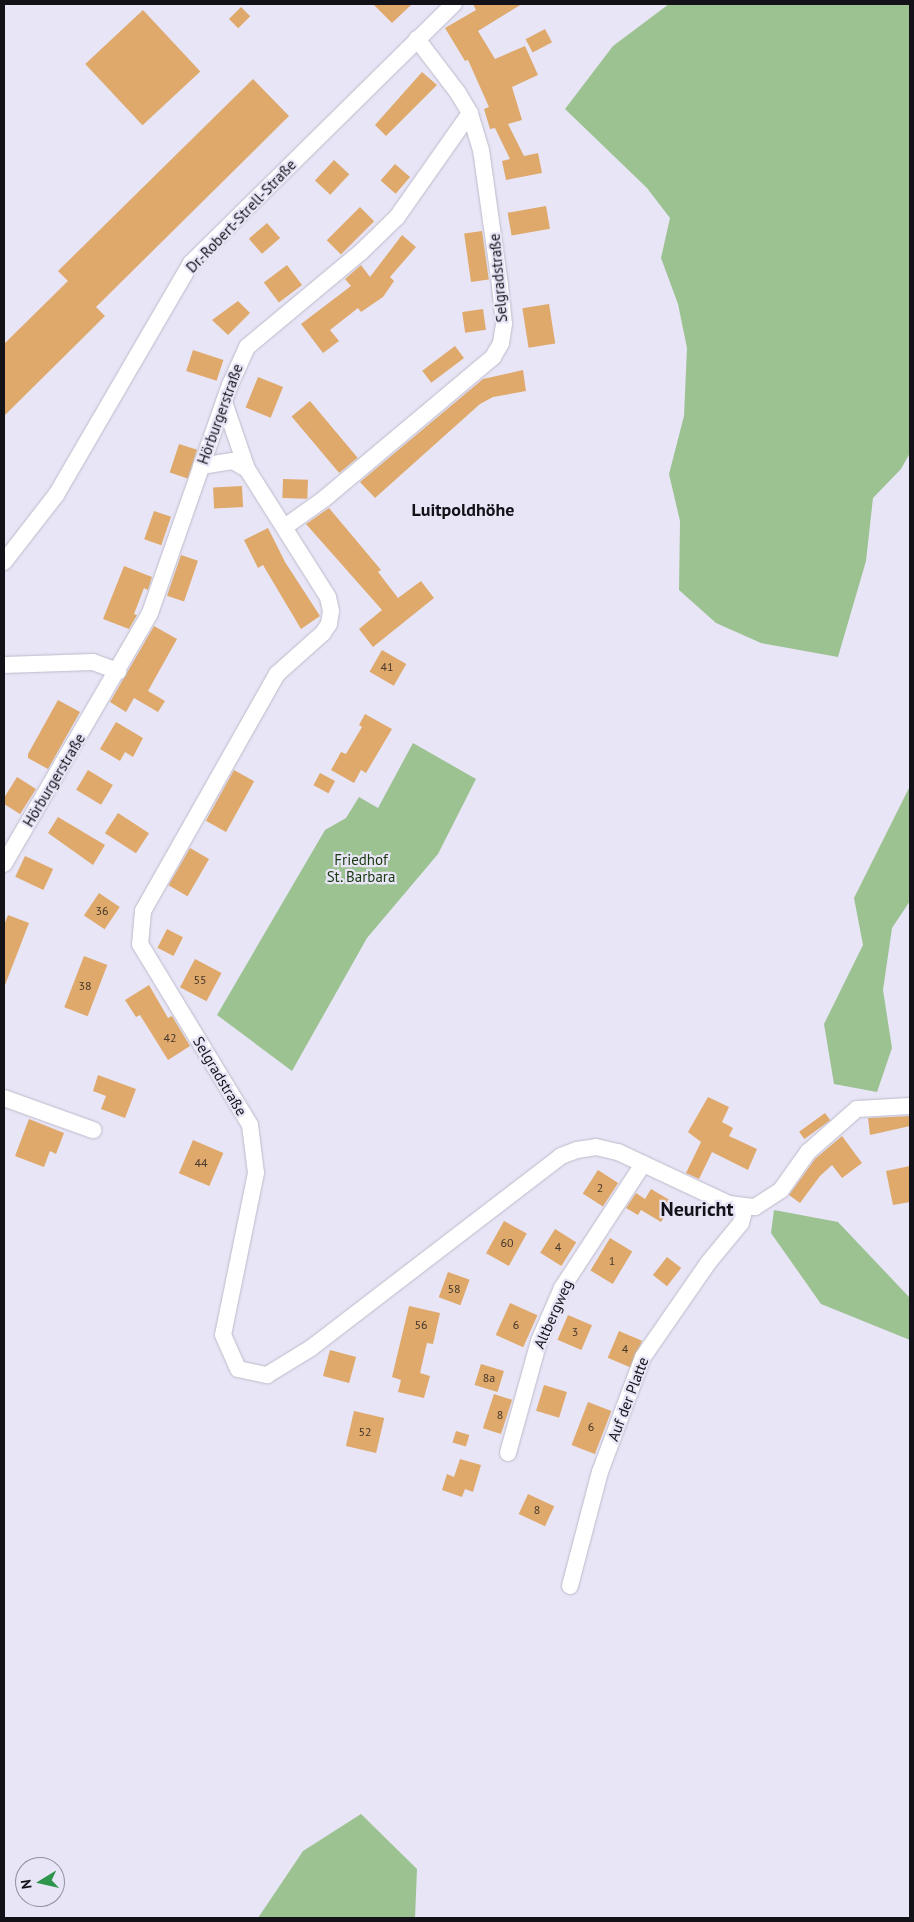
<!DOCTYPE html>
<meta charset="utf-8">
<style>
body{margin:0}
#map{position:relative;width:914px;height:1922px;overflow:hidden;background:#e8e5f6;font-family:"PT Sans",sans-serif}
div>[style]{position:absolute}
.green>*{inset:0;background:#9cc291}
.building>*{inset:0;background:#dea96b;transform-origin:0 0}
.roads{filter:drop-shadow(0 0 1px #bdbaca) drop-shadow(0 0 1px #bdbaca)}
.street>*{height:16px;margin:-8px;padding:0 8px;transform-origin:8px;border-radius:8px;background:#fff}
span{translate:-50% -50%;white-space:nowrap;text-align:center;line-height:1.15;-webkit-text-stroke:4.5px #e8e5f6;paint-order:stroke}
.number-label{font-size:12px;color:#46382d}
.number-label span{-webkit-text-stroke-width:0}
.street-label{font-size:15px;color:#131218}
.park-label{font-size:15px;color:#18380d}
.quarter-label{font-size:18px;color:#131218;font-weight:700}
.district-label{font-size:20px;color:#131218;font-weight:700}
.frame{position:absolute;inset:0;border:5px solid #131218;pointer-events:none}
.north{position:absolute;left:15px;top:1857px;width:50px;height:50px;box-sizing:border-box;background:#e8e5f6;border:1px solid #93919d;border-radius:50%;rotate:261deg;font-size:14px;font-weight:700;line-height:20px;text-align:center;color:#131218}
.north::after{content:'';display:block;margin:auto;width:18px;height:22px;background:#2e954c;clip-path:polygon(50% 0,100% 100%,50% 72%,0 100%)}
</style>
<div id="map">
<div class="green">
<i style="clip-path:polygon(669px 4px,910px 4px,910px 453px,901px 469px,873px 498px,866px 561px,838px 657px,761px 643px,716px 623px,679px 590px,680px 521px,669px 474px,684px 416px,687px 348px,678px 304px,661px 258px,670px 218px,647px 188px,565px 109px,613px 46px)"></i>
<i style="clip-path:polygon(413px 743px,476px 779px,438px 854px,367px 938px,292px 1071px,217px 1015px,325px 830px,346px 818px,359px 797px,378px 808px)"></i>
<i style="clip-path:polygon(910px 786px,910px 901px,892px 928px,883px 990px,892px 1048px,877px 1092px,834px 1084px,824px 1024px,863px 945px,854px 898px)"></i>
<i style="clip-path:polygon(774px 1210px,838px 1222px,910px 1298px,910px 1340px,821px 1304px,771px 1233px)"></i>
<i style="clip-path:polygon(361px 1814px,417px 1869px,415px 1918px,258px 1918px,303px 1851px)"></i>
</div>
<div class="building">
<i style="clip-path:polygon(373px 4px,412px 4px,392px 23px)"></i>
<i style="clip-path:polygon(473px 4px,522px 4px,478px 31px,495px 59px,525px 46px,538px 75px,512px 87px,522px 120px,508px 124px,524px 156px,538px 153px,542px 173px,506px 180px,502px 161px,510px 159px,495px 128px,490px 129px,484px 109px,489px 107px,468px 60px,465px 61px,445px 28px,476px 10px)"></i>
<i style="left:241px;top:7px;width:13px;height:17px;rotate:45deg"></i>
<i style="left:143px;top:10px;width:84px;height:79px;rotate:47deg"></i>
<i style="left:545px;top:29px;width:15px;height:22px;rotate:62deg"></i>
<i style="clip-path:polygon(422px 72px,437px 85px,386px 136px,375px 125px)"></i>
<i style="clip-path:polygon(253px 79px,289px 116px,96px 307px,105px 316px,4px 416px,4px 344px,68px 281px,58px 271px)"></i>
<i style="left:334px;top:160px;width:21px;height:28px;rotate:43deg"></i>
<i style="left:395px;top:164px;width:20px;height:22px;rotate:41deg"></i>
<i style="left:546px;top:206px;width:23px;height:39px;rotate:80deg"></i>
<i style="left:360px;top:207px;width:20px;height:47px;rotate:45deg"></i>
<i style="left:267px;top:223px;width:20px;height:24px;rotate:49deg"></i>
<i style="left:482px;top:231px;width:49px;height:18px;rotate:82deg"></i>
<i style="clip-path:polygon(402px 235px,416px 247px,390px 277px,394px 281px,383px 297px,361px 312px,358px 308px,330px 330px,339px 341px,323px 353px,301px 324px,351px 286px,345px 279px,361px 265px,370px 277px)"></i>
<i style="left:287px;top:265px;width:25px;height:29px;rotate:53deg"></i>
<i style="clip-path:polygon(238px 301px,250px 313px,228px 335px,212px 320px)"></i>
<i style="left:549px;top:304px;width:40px;height:27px;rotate:81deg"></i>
<i style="left:483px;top:309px;width:21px;height:21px;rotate:82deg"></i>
<i style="left:455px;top:346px;width:15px;height:41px;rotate:53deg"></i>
<i style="left:193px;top:350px;width:32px;height:22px;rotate:18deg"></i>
<i style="clip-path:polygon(523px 370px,526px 391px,493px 397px,480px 404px,375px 498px,360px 482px,483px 379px)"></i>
<i style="left:258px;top:377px;width:27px;height:33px;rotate:22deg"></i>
<i style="left:310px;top:401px;width:74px;height:24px;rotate:50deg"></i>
<i style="left:179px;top:444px;width:19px;height:30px;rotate:18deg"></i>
<i style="left:283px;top:479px;width:25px;height:19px;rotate:2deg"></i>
<i style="left:242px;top:486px;width:21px;height:29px;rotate:87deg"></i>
<i style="clip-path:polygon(329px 508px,381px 570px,378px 572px,398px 598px,421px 581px,434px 598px,373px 647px,359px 629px,382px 610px,306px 524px)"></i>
<i style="left:154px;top:511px;width:18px;height:30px;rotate:19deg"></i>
<i style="clip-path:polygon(268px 528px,285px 562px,320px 616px,301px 629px,263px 565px,258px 568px,244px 540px)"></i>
<i style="left:181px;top:555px;width:18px;height:43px;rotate:19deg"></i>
<i style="clip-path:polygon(124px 566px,152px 577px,148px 590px,144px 588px,134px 614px,137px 615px,129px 629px,103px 619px)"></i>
<i style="clip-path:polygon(154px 626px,177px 639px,148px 691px,165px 701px,158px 712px,134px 698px,126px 712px,110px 702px)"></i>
<i style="left:382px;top:650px;width:28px;height:25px;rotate:30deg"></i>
<i style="clip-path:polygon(58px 700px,80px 712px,48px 769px,28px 758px,28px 754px)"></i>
<i style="clip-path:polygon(365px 714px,392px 729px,366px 773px,361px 770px,354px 783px,331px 770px,341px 752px,346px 754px,362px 727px,359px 725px)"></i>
<i style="clip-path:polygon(116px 722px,143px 738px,133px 757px,125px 752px,120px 761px,100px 749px)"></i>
<i style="left:88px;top:770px;width:29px;height:23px;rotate:31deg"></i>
<i style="left:234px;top:770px;width:23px;height:58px;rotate:29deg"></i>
<i style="left:320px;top:773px;width:17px;height:14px;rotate:28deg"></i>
<i style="clip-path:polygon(17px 777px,36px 789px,20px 814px,4px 804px,4px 798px)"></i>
<i style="left:118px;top:813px;width:37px;height:24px;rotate:33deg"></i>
<i style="clip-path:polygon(58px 817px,105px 845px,93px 865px,48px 833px)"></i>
<i style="left:190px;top:848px;width:22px;height:43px;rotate:30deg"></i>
<i style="left:25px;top:856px;width:31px;height:23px;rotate:25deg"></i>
<i style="left:99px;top:893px;width:25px;height:27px;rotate:34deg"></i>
<i style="clip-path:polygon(8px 915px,29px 923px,5px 985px,4px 925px)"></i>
<i style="left:167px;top:929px;width:18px;height:21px;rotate:27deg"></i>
<i style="left:84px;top:956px;width:25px;height:55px;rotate:21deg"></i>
<i style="left:195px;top:959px;width:30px;height:32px;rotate:28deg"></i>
<i style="clip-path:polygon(149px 985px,168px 1018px,172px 1016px,190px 1046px,168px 1060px,140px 1015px,136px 1017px,125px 1000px)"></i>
<i style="clip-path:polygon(98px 1075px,136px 1089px,125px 1118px,101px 1109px,106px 1096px,93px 1091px)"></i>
<i style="clip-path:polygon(708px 1097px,729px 1107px,722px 1122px,733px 1128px,729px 1136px,757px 1149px,748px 1170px,712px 1152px,699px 1179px,686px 1173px,701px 1142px,688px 1132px)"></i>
<i style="left:825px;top:1113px;width:9px;height:32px;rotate:54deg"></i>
<i style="clip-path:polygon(910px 1116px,910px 1126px,870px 1135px,868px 1118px)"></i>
<i style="clip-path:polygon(29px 1119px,64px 1133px,56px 1154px,50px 1151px,44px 1167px,15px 1156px)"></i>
<i style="clip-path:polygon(842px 1136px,862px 1163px,842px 1178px,832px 1165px,820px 1176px,800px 1203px,789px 1195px,815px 1159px)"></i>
<i style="left:193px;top:1140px;width:33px;height:36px;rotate:23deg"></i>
<i style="clip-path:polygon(910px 1166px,910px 1202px,893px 1205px,886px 1171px)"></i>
<i style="left:598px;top:1170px;width:24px;height:28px;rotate:33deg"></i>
<i style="clip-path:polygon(651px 1189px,673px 1202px,661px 1222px,641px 1210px,638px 1215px,626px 1208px,636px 1193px,645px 1199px)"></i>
<i style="left:504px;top:1221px;width:26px;height:37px;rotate:29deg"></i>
<i style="left:555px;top:1229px;width:25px;height:28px;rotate:32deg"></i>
<i style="left:610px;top:1238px;width:26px;height:38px;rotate:31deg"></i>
<i style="left:667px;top:1257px;width:18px;height:23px;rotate:38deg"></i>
<i style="left:448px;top:1272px;width:23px;height:27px;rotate:20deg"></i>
<i style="left:510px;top:1303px;width:30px;height:35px;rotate:24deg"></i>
<i style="clip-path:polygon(409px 1306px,440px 1313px,433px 1344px,427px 1343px,420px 1373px,430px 1376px,424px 1398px,398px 1392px,401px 1380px,392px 1377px)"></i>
<i style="left:568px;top:1315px;width:26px;height:27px;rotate:23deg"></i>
<i style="left:619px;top:1331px;width:25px;height:29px;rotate:23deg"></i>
<i style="left:330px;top:1350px;width:27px;height:27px;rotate:15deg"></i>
<i style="left:481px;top:1364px;width:24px;height:22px;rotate:17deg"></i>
<i style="left:544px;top:1385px;width:24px;height:27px;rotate:17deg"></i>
<i style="left:494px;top:1394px;width:19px;height:36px;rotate:18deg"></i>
<i style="left:588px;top:1402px;width:25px;height:46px;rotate:21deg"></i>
<i style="left:354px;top:1411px;width:31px;height:36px;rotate:13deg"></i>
<i style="left:456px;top:1431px;width:14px;height:12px;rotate:17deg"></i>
<i style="clip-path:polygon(460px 1459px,481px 1465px,473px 1492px,465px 1489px,462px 1497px,442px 1490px,447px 1474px,454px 1477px)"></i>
<i style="left:528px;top:1494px;width:29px;height:22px;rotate:25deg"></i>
</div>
<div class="roads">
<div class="street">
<i style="left:224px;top:402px;width:71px;rotate:71.1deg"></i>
<i style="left:247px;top:469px;width:151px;rotate:57.7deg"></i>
<i style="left:328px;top:597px;width:14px;rotate:78deg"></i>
<i style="left:331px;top:611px;width:13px;rotate:99deg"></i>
<i style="left:329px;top:624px;width:11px;rotate:124deg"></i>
<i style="left:323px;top:633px;width:62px;rotate:138.3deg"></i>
<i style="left:277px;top:674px;width:272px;rotate:119.5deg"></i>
<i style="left:143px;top:911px;width:33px;rotate:95deg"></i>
<i style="left:140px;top:944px;width:212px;rotate:58.7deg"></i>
<i style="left:250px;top:1125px;width:48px;rotate:82.9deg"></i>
<i style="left:256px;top:1173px;width:165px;rotate:101.5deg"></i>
<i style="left:223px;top:1335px;width:37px;rotate:66deg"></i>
<i style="left:238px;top:1369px;width:30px;rotate:12deg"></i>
<i style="left:267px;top:1375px;width:52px;rotate:-31.5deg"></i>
<i style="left:311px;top:1348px;width:315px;rotate:-37.5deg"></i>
<i style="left:561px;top:1156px;width:17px;rotate:-21deg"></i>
<i style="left:577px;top:1150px;width:19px;rotate:-9deg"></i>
<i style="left:596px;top:1147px;width:23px;rotate:13deg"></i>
<i style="left:618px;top:1152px;width:123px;rotate:25.1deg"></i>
<i style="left:729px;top:1204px;width:26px;rotate:7deg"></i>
<i style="left:755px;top:1207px;width:31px;rotate:-33deg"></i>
<i style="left:781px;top:1190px;width:47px;rotate:-54.6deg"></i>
<i style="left:808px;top:1152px;width:65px;rotate:-41.3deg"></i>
<i style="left:857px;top:1109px;width:53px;rotate:-3.2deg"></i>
<i style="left:201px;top:466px;width:32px;rotate:-9deg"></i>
<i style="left:233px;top:461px;width:16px;rotate:30deg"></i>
<i style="left:286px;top:526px;width:47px;rotate:-35.4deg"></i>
<i style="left:324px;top:499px;width:221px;rotate:-40deg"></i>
<i style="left:493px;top:357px;width:16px;rotate:-60deg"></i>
<i style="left:501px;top:343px;width:19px;rotate:-81deg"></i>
<i style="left:504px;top:324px;width:39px;rotate:-96deg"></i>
<i style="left:500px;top:285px;width:136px;rotate:-98deg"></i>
<i style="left:481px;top:150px;width:39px;rotate:-107deg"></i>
<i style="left:470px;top:113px;width:23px;rotate:-121deg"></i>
<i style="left:458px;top:93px;width:68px;rotate:-127.2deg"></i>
<i style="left:4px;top:562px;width:85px;rotate:-52.2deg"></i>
<i style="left:56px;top:495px;width:268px;rotate:-59.8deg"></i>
<i style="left:191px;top:263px;width:369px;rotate:-44.6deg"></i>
<i style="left:4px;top:665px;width:89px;rotate:-1.9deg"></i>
<i style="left:93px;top:662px;width:27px;rotate:20deg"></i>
<i style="left:4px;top:864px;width:290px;rotate:-59.8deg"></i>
<i style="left:150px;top:613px;width:242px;rotate:-70.7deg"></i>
<i style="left:230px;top:385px;width:42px;rotate:-65.9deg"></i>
<i style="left:247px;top:347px;width:147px;rotate:-39.8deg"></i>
<i style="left:360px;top:253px;width:52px;rotate:-44.2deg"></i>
<i style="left:397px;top:217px;width:127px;rotate:-54.9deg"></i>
<i style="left:4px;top:1098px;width:95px;rotate:19.8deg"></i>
<i style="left:508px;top:1453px;width:116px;rotate:-74.5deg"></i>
<i style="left:539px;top:1341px;width:58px;rotate:-66.5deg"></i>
<i style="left:562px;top:1288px;width:148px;rotate:-56.8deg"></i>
<i style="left:570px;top:1586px;width:118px;rotate:-75.3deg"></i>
<i style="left:600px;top:1472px;width:123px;rotate:-69.5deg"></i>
<i style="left:643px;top:1357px;width:114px;rotate:-55.3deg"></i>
<i style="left:708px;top:1263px;width:52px;rotate:-50.5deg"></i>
<i style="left:741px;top:1223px;width:16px;rotate:-75deg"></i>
</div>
</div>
<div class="number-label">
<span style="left:387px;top:667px">41</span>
<span style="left:102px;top:911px">36</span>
<span style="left:200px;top:980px">55</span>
<span style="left:85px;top:986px">38</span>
<span style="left:170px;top:1038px">42</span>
<span style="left:201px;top:1163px">44</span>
<span style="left:600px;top:1188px">2</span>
<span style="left:507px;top:1243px">60</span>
<span style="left:558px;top:1247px">4</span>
<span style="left:612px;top:1261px">1</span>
<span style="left:454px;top:1289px">58</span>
<span style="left:421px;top:1325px">56</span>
<span style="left:516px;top:1325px">6</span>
<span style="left:575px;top:1332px">3</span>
<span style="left:625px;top:1349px">4</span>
<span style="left:489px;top:1378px">8a</span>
<span style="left:500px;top:1415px">8</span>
<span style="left:591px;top:1427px">6</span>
<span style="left:365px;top:1432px">52</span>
<span style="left:537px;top:1510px">8</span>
</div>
<div class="street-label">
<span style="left:241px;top:216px;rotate:-46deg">Dr.-Robert-Strell-Straße</span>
<span style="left:498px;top:278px;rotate:-95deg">Selgradstraße</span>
<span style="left:220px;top:414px;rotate:-70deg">Hörburgerstraße</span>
<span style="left:54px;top:780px;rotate:-59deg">Hörburgerstraße</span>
<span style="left:220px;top:1076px;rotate:59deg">Selgradstraße</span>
<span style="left:553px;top:1314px;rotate:-66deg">Altbergweg</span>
<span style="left:628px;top:1399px;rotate:-69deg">Auf der Platte</span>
</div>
<div class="park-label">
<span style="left:361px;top:868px">Friedhof<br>St. Barbara</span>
</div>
<div class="quarter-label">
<span style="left:463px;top:510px">Luitpoldhöhe</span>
</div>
<div class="district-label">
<span style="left:697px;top:1209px">Neuricht</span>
</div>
<div class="frame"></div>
<div class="north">N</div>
</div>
